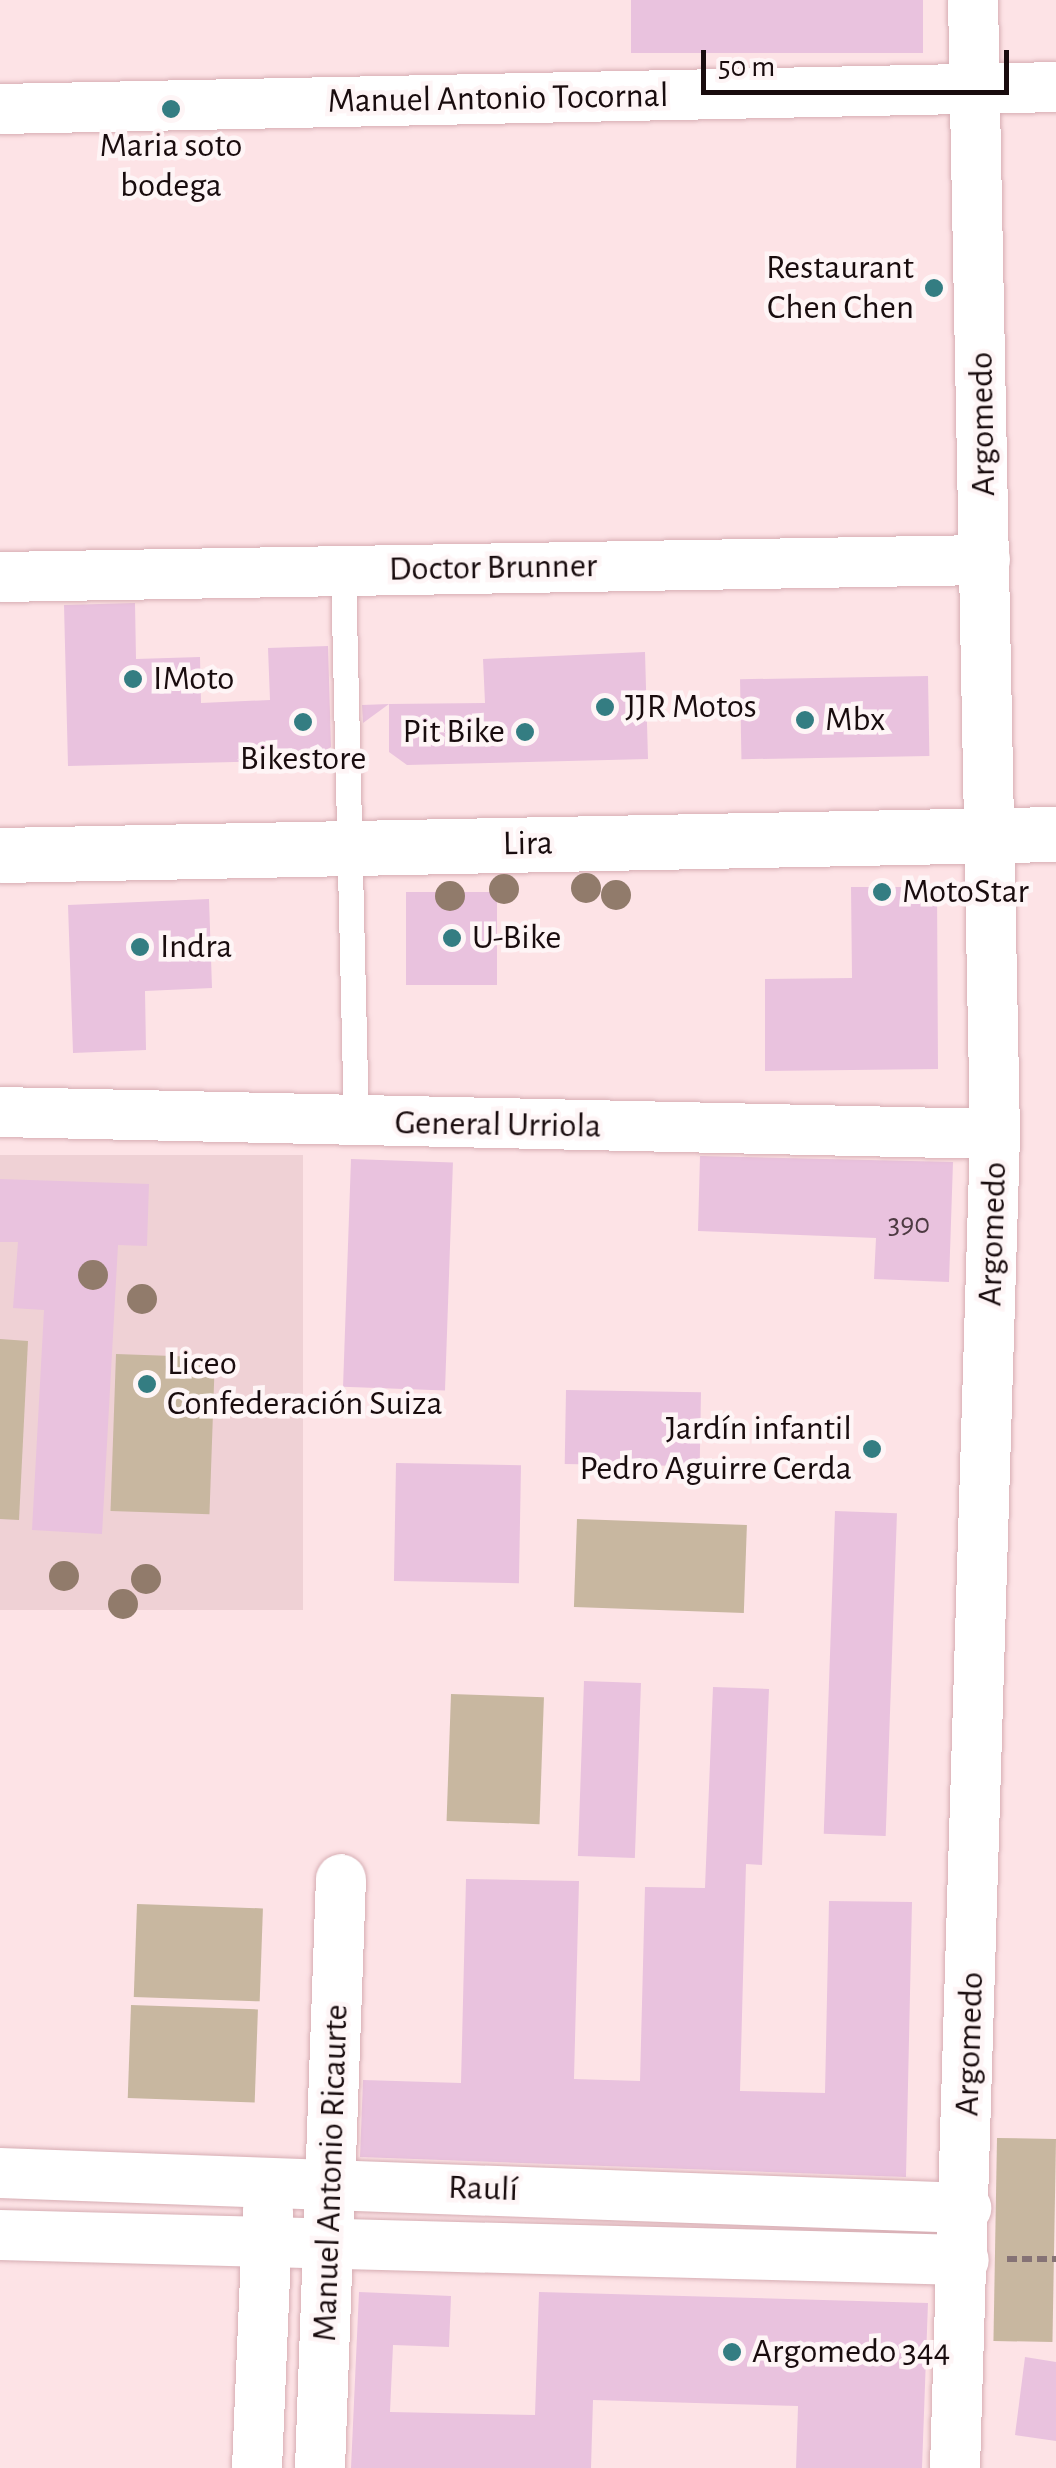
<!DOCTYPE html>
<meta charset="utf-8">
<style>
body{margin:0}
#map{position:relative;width:1056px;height:2468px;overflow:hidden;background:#fde3e6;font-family:"Alegreya Sans",sans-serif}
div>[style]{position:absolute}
.built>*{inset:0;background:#efd1d5;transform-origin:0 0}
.green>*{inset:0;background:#c8b7a0;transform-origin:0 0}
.building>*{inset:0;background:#e9c2de;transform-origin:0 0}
.path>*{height:6px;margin-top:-3px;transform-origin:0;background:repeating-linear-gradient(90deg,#857275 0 10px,transparent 0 15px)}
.roads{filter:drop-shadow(0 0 2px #d6adb3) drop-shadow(0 0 2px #d6adb3)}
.service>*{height:25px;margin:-12.5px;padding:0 12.5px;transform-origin:12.5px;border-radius:12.5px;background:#fff}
.minor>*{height:50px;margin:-25px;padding:0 25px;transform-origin:25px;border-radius:25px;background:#fff}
.secondary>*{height:55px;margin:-27.5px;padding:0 27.5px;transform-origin:27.5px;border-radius:27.5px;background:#fff}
.trees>*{width:30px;height:30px;margin:-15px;border-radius:50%;background:#917b6b}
.dots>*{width:28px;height:28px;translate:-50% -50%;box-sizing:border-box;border:5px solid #fef5f6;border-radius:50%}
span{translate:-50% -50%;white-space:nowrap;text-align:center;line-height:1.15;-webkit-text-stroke:9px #fef5f6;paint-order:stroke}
.number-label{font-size:30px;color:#4d3a42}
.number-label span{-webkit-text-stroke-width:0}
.street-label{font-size:35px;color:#190c0e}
.poi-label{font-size:35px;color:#190c0e}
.right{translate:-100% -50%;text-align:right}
.left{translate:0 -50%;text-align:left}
.scale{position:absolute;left:701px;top:50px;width:308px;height:45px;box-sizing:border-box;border:5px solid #190c0e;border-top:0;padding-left:12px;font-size:30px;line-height:35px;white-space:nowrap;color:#190c0e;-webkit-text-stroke:8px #fef5f6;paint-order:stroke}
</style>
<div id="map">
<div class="built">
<i style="left:0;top:1155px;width:303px;height:455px"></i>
</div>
<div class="green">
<i style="clip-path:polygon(0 1339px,28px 1341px,19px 1520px,0 1519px)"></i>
<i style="left:116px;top:1354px;width:99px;height:157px;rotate:2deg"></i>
<i style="left:577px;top:1519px;width:170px;height:88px;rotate:2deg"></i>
<i style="left:451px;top:1694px;width:93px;height:127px;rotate:2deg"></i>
<i style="left:137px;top:1904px;width:126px;height:93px;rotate:2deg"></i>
<i style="left:131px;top:2005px;width:127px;height:93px;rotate:2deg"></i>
<i style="left:997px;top:2138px;width:59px;height:203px;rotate:1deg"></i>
</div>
<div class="building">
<i style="left:631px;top:0;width:292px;height:53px"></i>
<i style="clip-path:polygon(135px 603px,136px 659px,200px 657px,201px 703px,270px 700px,268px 648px,328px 646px,331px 747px,313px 760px,68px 766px,64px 605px)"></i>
<i style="clip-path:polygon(645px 652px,648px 759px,407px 765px,389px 752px,389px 704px,485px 703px,483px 659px)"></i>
<i style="left:928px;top:676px;width:80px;height:188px;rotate:89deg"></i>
<i style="clip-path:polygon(389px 704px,363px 723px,362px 705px)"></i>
<i style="clip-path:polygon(851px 887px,937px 887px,938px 1069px,765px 1071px,765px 979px,852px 978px)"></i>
<i style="left:406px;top:892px;width:91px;height:93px"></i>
<i style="clip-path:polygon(209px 899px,212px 988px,145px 991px,146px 1050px,73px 1053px,68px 905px)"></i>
<i style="clip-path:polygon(700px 1156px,953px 1162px,949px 1282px,874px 1279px,876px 1238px,698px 1231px)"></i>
<i style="left:351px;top:1159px;width:102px;height:228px;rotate:2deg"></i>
<i style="clip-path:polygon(0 1179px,149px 1184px,147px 1246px,118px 1245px,102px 1534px,32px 1530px,44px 1310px,13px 1308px,18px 1242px,0 1242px)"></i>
<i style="left:566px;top:1390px;width:135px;height:74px;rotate:1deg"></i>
<i style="left:396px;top:1463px;width:125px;height:118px;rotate:1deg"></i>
<i style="left:835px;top:1511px;width:62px;height:323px;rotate:2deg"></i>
<i style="left:584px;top:1681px;width:57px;height:175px;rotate:2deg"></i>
<i style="clip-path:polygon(713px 1687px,769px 1689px,762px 1865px,746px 1864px,740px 2091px,825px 2093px,829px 1901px,912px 1902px,906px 2177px,360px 2157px,363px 2080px,461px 2083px,466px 1879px,579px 1881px,574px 2079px,640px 2081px,645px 1887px,705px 1888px)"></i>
<i style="clip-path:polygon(359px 2292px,451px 2296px,449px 2347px,393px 2345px,390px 2412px,535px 2415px,539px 2292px,928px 2303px,922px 2468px,796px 2468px,798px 2406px,593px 2400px,591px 2468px,351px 2468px)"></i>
<i style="clip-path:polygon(1025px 2357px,1056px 2362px,1056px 2441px,1015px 2435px)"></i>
</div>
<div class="path">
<i style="left:1007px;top:2259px;width:49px"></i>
</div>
<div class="roads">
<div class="service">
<i style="left:343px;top:571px;width:552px;rotate:88.65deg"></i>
</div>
<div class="minor">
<i style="left:0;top:109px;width:1056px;rotate:-1.19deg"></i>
<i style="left:0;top:577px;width:985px;rotate:-0.99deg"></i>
<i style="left:0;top:1112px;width:995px;rotate:1.27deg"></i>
<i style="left:0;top:2173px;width:967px;rotate:2.08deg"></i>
<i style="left:0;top:2235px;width:964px;rotate:1.49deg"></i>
<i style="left:257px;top:2468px;width:258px;rotate:-87.6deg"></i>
<i style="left:320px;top:2468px;width:589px;rotate:-87.96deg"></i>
<i style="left:955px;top:2468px;width:1335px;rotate:-88.28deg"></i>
<i style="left:995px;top:1134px;width:1134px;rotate:-91.11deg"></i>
</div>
<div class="secondary">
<i style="left:0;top:855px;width:1056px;rotate:-1.14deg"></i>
</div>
</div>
<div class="trees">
<i style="left:586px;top:888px"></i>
<i style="left:504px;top:889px"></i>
<i style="left:616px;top:895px"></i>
<i style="left:450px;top:896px"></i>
<i style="left:93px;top:1275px"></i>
<i style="left:142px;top:1299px"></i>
<i style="left:64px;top:1576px"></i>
<i style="left:146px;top:1579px"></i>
<i style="left:123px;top:1604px"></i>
</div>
<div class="dots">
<i style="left:171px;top:109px;background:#347d82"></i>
<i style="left:934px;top:288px;background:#347d82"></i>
<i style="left:133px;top:679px;background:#347d82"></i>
<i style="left:605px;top:707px;background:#347d82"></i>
<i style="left:805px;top:720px;background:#347d82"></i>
<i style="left:303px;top:722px;background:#347d82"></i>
<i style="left:525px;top:732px;background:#347d82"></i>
<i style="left:882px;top:892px;background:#347d82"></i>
<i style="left:452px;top:938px;background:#347d82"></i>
<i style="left:140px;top:947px;background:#347d82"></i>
<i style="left:147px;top:1384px;background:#347d82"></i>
<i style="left:872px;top:1449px;background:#347d82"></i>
<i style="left:732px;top:2352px;background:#347d82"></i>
</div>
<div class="number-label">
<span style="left:909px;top:1224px">390</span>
</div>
<div class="street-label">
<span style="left:498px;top:99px;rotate:-1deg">Manuel Antonio Tocornal</span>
<span style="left:983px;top:424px;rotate:-91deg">Argomedo</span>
<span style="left:493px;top:568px;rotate:-1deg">Doctor Brunner</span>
<span style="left:528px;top:844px;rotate:-1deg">Lira</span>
<span style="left:498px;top:1125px;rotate:1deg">General Urriola</span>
<span style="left:993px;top:1234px;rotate:-88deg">Argomedo</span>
<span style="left:970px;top:2044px;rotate:-88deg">Argomedo</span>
<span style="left:331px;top:2173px;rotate:-88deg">Manuel Antonio Ricaurte</span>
<span style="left:483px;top:2189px;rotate:2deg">Raulí</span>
</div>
<div class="poi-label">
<span style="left:171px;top:166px">Maria soto<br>bodega</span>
<span class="right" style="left:914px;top:288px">Restaurant<br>Chen Chen</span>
<span class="left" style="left:153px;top:679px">IMoto</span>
<span class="left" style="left:625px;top:707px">JJR Motos</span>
<span class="left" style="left:825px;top:720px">Mbx</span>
<span class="right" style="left:505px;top:732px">Pit Bike</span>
<span style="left:303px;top:759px">Bikestore</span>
<span class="left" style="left:902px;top:892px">MotoStar</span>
<span class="left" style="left:472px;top:938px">U-Bike</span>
<span class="left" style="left:160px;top:947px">Indra</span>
<span class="left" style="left:167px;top:1384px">Liceo<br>Confederación Suiza</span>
<span class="right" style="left:852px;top:1449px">Jardín infantil<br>Pedro Aguirre Cerda</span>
<span class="left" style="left:752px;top:2352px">Argomedo 344</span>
</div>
<div class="scale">50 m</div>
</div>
